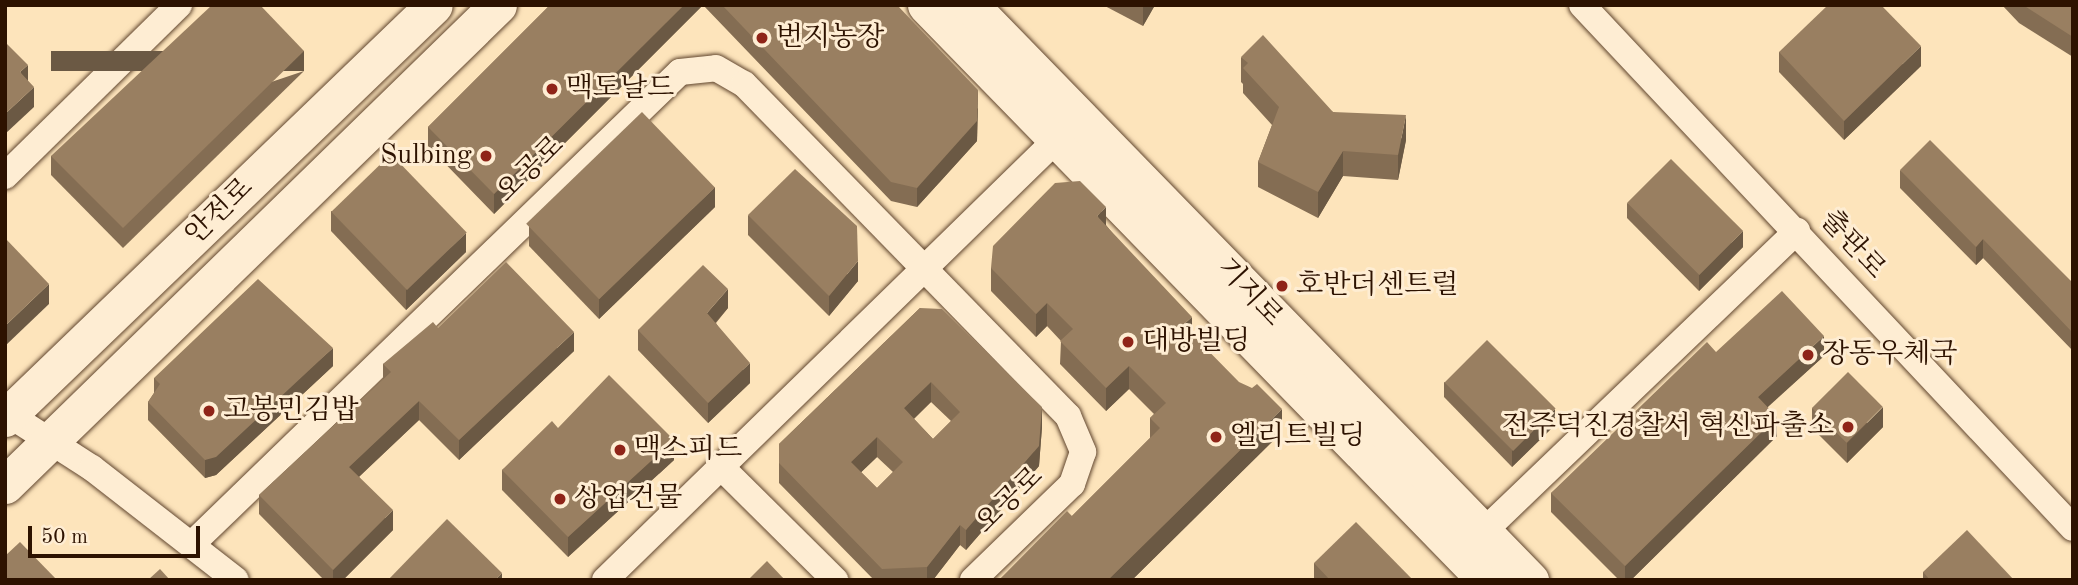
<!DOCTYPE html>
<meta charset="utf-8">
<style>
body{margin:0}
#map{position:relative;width:2078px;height:585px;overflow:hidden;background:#fde4bb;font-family:"Old Standard TT","Noto Serif KR",serif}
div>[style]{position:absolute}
.roads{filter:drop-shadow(0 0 2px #61462f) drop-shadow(0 0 2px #61462f)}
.street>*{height:26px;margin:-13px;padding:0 13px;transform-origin:13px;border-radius:13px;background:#feedd3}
.secondary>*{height:37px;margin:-18.5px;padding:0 18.5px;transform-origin:18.5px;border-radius:18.5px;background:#feedd3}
.wall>*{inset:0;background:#846d53}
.shaded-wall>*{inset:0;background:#6b5944;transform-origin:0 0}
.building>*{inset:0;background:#997f61;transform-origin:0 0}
.dots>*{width:19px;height:19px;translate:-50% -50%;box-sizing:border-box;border:4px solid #feedd3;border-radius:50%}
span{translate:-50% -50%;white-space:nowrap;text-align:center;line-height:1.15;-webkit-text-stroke:6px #feedd3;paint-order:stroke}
.poi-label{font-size:28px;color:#2d1200}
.left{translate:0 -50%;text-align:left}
.right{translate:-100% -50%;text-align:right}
.street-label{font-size:28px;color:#2d1200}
.frame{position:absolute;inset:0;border:7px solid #2d1200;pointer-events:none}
.scale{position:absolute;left:28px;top:526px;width:172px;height:32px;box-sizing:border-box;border:4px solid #2d1200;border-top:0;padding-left:9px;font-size:21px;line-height:24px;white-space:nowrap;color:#2d1200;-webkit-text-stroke:5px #feedd3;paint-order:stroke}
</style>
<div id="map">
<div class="roads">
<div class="street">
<i style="left:1582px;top:5px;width:717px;rotate:46.81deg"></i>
<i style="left:5px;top:176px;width:244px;rotate:-44.5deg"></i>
<i style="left:5px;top:412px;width:103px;rotate:32.8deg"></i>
<i style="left:92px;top:468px;width:182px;rotate:37.9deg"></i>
<i style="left:721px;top:467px;width:161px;rotate:44.7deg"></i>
<i style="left:1481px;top:534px;width:438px;rotate:-43.8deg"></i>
<i style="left:192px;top:544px;width:679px;rotate:-44.05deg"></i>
<i style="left:680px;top:72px;width:36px;rotate:-6deg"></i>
<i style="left:716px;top:68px;width:32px;rotate:30deg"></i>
<i style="left:744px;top:84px;width:464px;rotate:45.7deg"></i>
<i style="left:1068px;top:416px;width:39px;rotate:67deg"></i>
<i style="left:1083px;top:452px;width:34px;rotate:109deg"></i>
<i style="left:1072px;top:484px;width:138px;rotate:135.9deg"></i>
<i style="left:605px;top:580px;width:631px;rotate:-44.29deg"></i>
<i style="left:1057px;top:139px;width:18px;rotate:-19deg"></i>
</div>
<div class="secondary">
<i style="left:926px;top:5px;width:803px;rotate:45.76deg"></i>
<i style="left:970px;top:5px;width:803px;rotate:45.76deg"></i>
<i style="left:5px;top:418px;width:595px;rotate:-43.91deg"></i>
<i style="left:5px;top:485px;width:688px;rotate:-44.23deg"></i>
</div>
</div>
<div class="wall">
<i style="clip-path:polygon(550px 5px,897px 5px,978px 109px,977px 141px,917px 207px,891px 201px,703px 5px,494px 214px,428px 146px,428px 127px)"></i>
<i style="clip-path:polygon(1103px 5px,1155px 5px,1143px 26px)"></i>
<i style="clip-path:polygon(2002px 5px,2073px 5px,2073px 57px,2019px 23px)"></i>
<i style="clip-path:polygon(1779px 52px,1921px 66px,1844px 140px,1779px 72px)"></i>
<i style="clip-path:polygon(1241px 57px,1333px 112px,1406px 140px,1398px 180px,1343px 176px,1318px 218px,1258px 187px,1258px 162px,1272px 125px,1243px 93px,1243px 84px,1241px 82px)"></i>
<i style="clip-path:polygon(304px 71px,123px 248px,51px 175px,51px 156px)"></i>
<i style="clip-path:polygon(1900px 170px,2073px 283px,2073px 351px,1983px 258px,1976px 265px,1900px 188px)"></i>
<i style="clip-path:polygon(1627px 203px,1743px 247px,1699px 291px,1627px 218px)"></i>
<i style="clip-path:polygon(715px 207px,599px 319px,529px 246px,529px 226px)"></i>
<i style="clip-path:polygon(331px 211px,466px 252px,406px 310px,331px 231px)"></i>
<i style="clip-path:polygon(748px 215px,858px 281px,829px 316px,748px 235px)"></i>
<i style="clip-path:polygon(1106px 225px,1192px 335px,1282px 432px,1132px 580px,999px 580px,1072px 516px,1150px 438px,1150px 418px,1154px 414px,1129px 389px,1106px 411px,1060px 364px,1061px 341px,1047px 326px,1036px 337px,991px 291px,991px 268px)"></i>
<i style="clip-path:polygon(728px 308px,716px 323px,750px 383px,708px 423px,638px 350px,638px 330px)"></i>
<i style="clip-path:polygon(evenodd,920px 308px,1042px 427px,1039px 466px,966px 550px,960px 545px,933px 580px,874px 580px,779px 483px,779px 444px,920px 308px,931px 402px,951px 421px,933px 439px,914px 419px,931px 402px,920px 308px,877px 457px,893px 472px,877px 488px,861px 472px,877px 457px)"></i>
<i style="clip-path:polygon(438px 328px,574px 351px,459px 460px,419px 420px,359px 477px,393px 530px,343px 580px,324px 580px,259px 514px,259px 495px,383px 379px,383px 364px)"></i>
<i style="clip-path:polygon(1716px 352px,1824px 356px,1767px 407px,1777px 436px,1631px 580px,1619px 580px,1551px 512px,1551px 493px)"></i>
<i style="clip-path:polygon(333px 366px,216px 475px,205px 478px,148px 420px,148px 402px,154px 393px,154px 378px)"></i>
<i style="clip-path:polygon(1444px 382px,1555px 425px,1512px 467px,1444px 397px)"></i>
<i style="clip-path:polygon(1812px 408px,1883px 427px,1847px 463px,1812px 428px)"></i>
<i style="clip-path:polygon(558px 428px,674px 460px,568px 557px,502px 490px,502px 470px)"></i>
<i style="clip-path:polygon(1314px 563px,1413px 580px,1314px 580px)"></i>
<i style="clip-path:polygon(1923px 572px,2014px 580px,1923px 580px)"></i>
</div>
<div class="shaded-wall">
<i style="clip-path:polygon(684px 5px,703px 5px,494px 214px,494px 194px)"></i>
<i style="clip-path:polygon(1143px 5px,1155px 5px,1143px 26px)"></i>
<i style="clip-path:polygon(1921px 46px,1921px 66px,1844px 140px,1844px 121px)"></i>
<i style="left:304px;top:51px;width:20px;height:253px;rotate:90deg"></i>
<i style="clip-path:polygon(28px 65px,28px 85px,20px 72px)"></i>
<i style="clip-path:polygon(34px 87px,34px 107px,5px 134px,5px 114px)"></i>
<i style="clip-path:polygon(978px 90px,977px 141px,917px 207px,917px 188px)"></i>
<i style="clip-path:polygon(1406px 115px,1406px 140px,1398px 180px,1398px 155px)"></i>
<i style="clip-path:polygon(1343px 151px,1343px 176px,1318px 218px,1318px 192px)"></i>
<i style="clip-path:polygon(715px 187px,715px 207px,599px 319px,599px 299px)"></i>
<i style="clip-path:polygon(1106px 207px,1106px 230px,1097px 216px)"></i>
<i style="clip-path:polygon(1743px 231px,1743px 247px,1699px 291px,1699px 275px)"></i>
<i style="clip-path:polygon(466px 233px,466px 252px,406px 310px,406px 290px)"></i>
<i style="clip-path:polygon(1983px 239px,1983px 258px,1976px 265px,1976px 247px)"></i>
<i style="clip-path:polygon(858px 261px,858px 281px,829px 316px,829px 296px)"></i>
<i style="clip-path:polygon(49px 284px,49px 304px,5px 346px,5px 326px)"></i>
<i style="clip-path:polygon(728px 289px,728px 308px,707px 332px,707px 313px)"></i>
<i style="clip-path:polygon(1047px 303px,1047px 326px,1036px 337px,1036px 314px)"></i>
<i style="clip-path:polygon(1192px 317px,1192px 340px,1183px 325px)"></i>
<i style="clip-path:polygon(574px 332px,574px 351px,459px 460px,459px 440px)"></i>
<i style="clip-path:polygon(1824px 336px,1824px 356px,1758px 416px,1758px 397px)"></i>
<i style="clip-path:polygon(333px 348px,333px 366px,216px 475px,205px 478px,205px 460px)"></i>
<i style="clip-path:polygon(750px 363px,750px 383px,708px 423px,708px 403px)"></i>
<i style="clip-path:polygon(1129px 366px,1129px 389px,1106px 411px,1106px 388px)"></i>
<i style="clip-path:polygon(931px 382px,931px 402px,904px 428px,904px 408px)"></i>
<i style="clip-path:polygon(419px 401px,419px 420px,349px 486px,349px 467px)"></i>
<i style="clip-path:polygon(1042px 407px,1042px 427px,1039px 466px,966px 550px,966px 530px)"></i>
<i style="clip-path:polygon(1883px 407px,1883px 427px,1847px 463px,1847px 443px)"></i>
<i style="clip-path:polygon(1282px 409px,1282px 432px,1132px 580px,1108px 580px)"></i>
<i style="clip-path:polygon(1555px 409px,1555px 425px,1512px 467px,1512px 451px)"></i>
<i style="clip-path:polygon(1777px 417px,1777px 436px,1631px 580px,1625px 580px,1625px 566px)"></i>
<i style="clip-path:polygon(877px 437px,877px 457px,851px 482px,851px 462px)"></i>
<i style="clip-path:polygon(674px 440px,674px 460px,568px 557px,568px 537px)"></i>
<i style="clip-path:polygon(393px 510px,393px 530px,343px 580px,333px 580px,333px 570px)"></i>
<i style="clip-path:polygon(960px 525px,960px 545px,933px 580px,927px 580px,927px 567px)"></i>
<i style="clip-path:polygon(502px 573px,502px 580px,495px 580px)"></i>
</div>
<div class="building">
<i style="clip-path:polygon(212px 5px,260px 5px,304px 51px,123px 228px,51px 156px)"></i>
<i style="clip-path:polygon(550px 5px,684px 5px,494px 194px,428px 127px)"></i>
<i style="clip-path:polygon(722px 5px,897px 5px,978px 90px,977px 121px,917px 188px,891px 182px)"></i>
<i style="clip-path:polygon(1828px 5px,1881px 5px,1921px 46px,1844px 121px,1779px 52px)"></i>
<i style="clip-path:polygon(2023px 5px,2073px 5px,2073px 37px)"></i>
<i style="clip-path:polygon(1263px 35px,1333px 112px,1406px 115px,1398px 155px,1343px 151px,1318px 192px,1258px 162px,1279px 107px,1243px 68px,1248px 63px,1241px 57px)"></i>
<i style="clip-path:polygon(5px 42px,28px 65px,20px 72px,34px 87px,5px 114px)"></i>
<i style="left:642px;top:112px;width:105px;height:161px;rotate:46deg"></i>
<i style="clip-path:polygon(1930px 140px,2073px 283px,2073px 333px,1983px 239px,1976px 247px,1900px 170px)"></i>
<i style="left:391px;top:154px;width:109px;height:83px;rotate:46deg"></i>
<i style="left:1671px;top:159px;width:102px;height:62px;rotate:45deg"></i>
<i style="clip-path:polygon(795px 169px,857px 226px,858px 261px,829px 296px,748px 215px)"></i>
<i style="clip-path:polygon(1080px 181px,1106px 207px,1097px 216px,1192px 317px,1183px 325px,1239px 382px,1252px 388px,1257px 384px,1282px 409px,1108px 580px,999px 580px,1067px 511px,1072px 516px,1160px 428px,1150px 418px,1166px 403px,1129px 366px,1106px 388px,1060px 341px,1073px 329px,1047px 303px,1036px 314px,991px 268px,993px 246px,1055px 183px)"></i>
<i style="clip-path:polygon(5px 238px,49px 284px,5px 326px)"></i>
<i style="clip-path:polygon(506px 262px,574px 332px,459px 440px,419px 401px,349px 467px,393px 510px,333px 570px,259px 495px,391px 372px,383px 364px,433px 322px,438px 328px)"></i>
<i style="clip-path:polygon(703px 265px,728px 289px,707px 313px,750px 363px,708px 403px,638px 330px)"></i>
<i style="clip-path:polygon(258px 279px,333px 348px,216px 457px,205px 460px,148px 402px,160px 384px,154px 378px)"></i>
<i style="clip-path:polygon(1782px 291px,1824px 336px,1758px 397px,1777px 417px,1625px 566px,1551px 493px,1707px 342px,1716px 352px)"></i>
<i style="clip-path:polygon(evenodd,920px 308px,942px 309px,1042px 407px,1039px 446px,966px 530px,960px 525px,927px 567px,882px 569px,779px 463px,779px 444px,920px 308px,931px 382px,960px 412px,933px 439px,904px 408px,931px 382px,920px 308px,877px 437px,903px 462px,877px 488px,851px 462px,877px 437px)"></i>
<i style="left:1487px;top:340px;width:97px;height:60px;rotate:45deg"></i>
<i style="left:1848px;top:372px;width:49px;height:51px;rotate:45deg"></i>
<i style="clip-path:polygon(609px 375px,674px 440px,568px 537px,502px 470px,552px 421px,558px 428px)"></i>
<i style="clip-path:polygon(447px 519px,502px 573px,495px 580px,388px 580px)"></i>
<i style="clip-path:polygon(1356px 522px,1413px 580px,1330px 580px,1314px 563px)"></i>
<i style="clip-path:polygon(1967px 530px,2014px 580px,1930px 580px,1923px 572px)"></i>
<i style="clip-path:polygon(20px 542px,57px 580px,5px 580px,5px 556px)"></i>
<i style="clip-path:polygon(767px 561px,785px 580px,748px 580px)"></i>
<i style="clip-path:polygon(160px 569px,170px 580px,148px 580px)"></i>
</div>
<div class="dots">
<i style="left:762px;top:38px;background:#8f2418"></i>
<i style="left:552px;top:89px;background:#8f2418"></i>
<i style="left:486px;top:156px;background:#8f2418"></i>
<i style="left:1282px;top:286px;background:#8f2418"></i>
<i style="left:1128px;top:342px;background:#8f2418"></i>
<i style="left:1808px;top:355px;background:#8f2418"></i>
<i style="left:209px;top:411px;background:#8f2418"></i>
<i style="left:1848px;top:427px;background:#8f2418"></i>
<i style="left:1216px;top:437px;background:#8f2418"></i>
<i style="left:620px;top:450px;background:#8f2418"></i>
<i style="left:560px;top:499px;background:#8f2418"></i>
</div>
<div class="poi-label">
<span class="left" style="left:776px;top:38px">번지농장</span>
<span class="left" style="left:566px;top:89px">맥도날드</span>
<span class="right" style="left:472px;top:156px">Sulbing</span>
<span class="left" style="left:1296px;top:286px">호반더센트럴</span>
<span class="left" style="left:1142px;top:342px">대방빌딩</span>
<span class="left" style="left:1822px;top:355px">장동우체국</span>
<span class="left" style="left:223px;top:411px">고봉민김밥</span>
<span class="right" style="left:1834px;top:427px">전주덕진경찰서 혁신파출소</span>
<span class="left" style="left:1230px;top:437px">엘리트빌딩</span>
<span class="left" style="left:634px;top:450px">맥스피드</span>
<span class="left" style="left:574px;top:499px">상업건물</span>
</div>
<div class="street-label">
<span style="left:531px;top:170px;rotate:-44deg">오공로</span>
<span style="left:220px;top:212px;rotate:-44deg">안전로</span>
<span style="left:1852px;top:245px;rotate:48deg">출판로</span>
<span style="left:1249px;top:293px;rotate:47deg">기지로</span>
<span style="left:1010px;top:501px;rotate:-44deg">오공로</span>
</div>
<div class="frame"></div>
<div class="scale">50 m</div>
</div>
